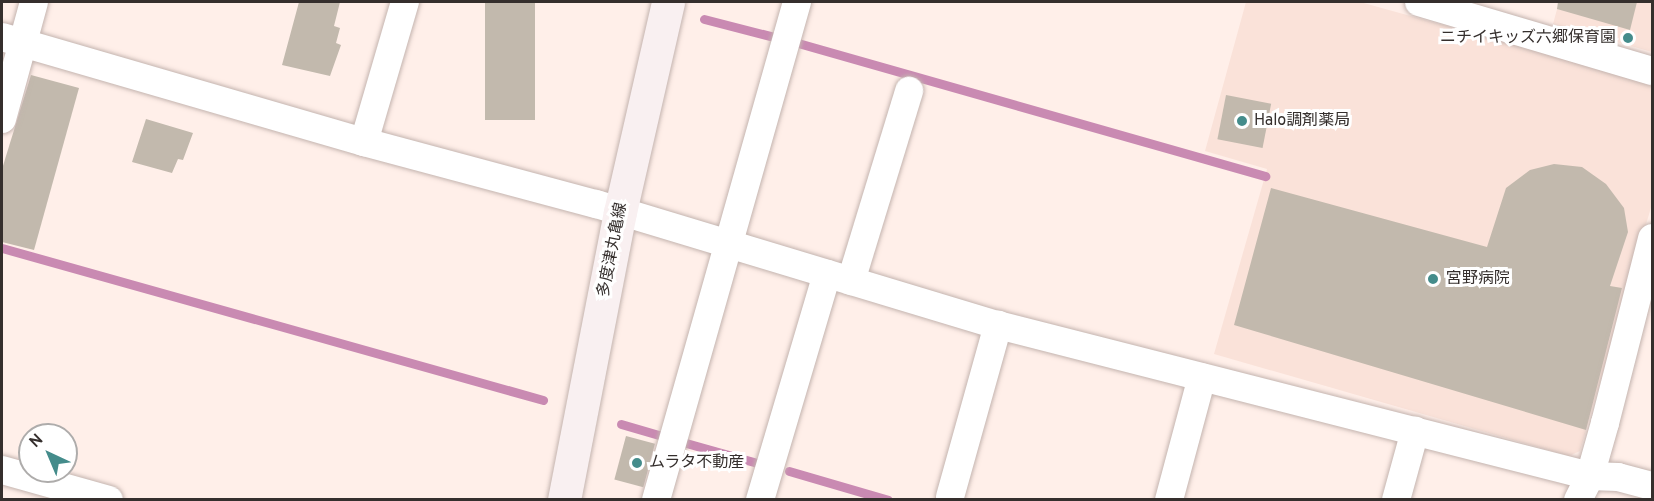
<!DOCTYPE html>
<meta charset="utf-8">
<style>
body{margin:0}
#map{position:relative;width:1654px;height:501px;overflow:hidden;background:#ffefe9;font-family:Overpass,"Noto Sans JP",sans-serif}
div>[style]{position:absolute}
.built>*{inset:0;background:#fae2d9}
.stream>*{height:9px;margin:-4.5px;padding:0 4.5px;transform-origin:4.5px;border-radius:4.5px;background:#c98ab2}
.building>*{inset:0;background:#c2b9ad;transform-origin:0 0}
.roads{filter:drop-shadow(0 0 2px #c4b4af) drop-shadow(0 0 2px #c4b4af)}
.street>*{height:28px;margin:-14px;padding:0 14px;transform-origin:14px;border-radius:14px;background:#fff}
.secondary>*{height:33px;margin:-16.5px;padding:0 16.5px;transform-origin:16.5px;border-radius:16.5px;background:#f9f0f1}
.dots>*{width:16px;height:16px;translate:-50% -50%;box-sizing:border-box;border:3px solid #fff;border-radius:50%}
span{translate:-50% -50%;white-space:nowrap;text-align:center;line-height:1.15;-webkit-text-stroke:6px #fff;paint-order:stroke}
.poi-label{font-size:16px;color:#352f2d}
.right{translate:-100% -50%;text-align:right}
.left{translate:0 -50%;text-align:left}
.street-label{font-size:16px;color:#352f2d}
.frame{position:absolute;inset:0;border:3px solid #352f2d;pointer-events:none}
.north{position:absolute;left:18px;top:423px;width:60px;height:60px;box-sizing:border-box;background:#fff;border:2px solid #aeacab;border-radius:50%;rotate:316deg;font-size:16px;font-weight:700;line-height:24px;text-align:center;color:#352f2d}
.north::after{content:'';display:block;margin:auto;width:21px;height:27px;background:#448c8b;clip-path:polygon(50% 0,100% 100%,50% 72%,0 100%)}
</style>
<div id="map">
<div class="built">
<i style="clip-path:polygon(1246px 2px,1360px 2px,1652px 83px,1652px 204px,1580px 451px,1569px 456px,1214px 354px,1267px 169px,1205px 151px)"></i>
<i style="clip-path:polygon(1559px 2px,1652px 2px,1652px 52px,1553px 24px)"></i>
</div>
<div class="stream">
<i style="left:704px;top:19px;width:81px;rotate:14.4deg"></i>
<i style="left:798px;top:43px;width:486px;rotate:15.9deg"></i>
<i style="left:2px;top:248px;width:562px;rotate:15.69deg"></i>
<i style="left:621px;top:424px;width:50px;rotate:16.3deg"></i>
<i style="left:686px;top:443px;width:74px;rotate:15.7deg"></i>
<i style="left:789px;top:471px;width:103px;rotate:16.3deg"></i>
</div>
<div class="building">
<i style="clip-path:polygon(299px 2px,340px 2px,334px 26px,340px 28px,336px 43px,341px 45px,330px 76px,282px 65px)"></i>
<i style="left:485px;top:2px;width:50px;height:118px"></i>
<i style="clip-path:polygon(1558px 2px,1637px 2px,1630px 30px,1557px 9px)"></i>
<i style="clip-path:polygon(31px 75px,79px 88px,34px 250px,2px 242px,2px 169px)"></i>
<i style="left:1226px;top:95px;width:46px;height:45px;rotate:11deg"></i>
<i style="clip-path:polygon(146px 119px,193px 133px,183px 160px,178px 159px,172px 173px,132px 162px)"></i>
<i style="clip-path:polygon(1554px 164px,1582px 167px,1606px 184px,1624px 208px,1628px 232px,1610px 286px,1622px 288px,1586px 430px,1234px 325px,1271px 188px,1487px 247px,1506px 188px,1530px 170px)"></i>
<i style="left:626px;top:436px;width:30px;height:45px;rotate:15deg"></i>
</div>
<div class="roads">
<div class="street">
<i style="left:1419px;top:2px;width:243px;rotate:16.5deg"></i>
<i style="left:2px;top:37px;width:377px;rotate:16.2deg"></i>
<i style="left:364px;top:142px;width:240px;rotate:15deg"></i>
<i style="left:596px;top:204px;width:420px;rotate:16.8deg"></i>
<i style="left:998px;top:325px;width:611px;rotate:14.31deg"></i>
<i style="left:1590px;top:476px;width:28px;rotate:2deg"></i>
<i style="left:1618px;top:477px;width:35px;rotate:15deg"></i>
<i style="left:2px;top:119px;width:121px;rotate:-74.7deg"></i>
<i style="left:364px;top:142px;width:146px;rotate:-73.7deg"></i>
<i style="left:851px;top:281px;width:199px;rotate:-73deg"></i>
<i style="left:2px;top:470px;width:111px;rotate:15.7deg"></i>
<i style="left:950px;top:497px;width:179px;rotate:-74.4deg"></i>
<i style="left:656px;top:500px;width:518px;rotate:-74.19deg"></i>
<i style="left:760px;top:500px;width:236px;rotate:-73.5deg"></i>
<i style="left:1169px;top:500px;width:127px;rotate:-75deg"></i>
<i style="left:1396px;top:500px;width:72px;rotate:-74.6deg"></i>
<i style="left:1578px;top:500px;width:27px;rotate:-63deg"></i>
<i style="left:1590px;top:476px;width:55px;rotate:-74.2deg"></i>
<i style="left:1605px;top:423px;width:191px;rotate:-75.7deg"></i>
</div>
<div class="secondary">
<i style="left:564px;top:500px;width:293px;rotate:-79deg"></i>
<i style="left:620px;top:212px;width:215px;rotate:-77.1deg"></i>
</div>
</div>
<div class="dots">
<i style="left:1628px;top:38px;background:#448c8b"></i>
<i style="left:1242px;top:121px;background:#448c8b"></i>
<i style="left:1433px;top:279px;background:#448c8b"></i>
<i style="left:637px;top:463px;background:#448c8b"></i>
</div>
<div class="poi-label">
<span class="right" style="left:1616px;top:38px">ニチイキッズ六郷保育園</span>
<span class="left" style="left:1254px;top:121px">Halo調剤薬局</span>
<span class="left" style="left:1446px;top:279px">宮野病院</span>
<span class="left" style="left:649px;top:463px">ムラタ不動産</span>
</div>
<div class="street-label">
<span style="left:613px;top:250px;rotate:-79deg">多度津丸亀線</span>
</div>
<div class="frame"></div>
<div class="north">N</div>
</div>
